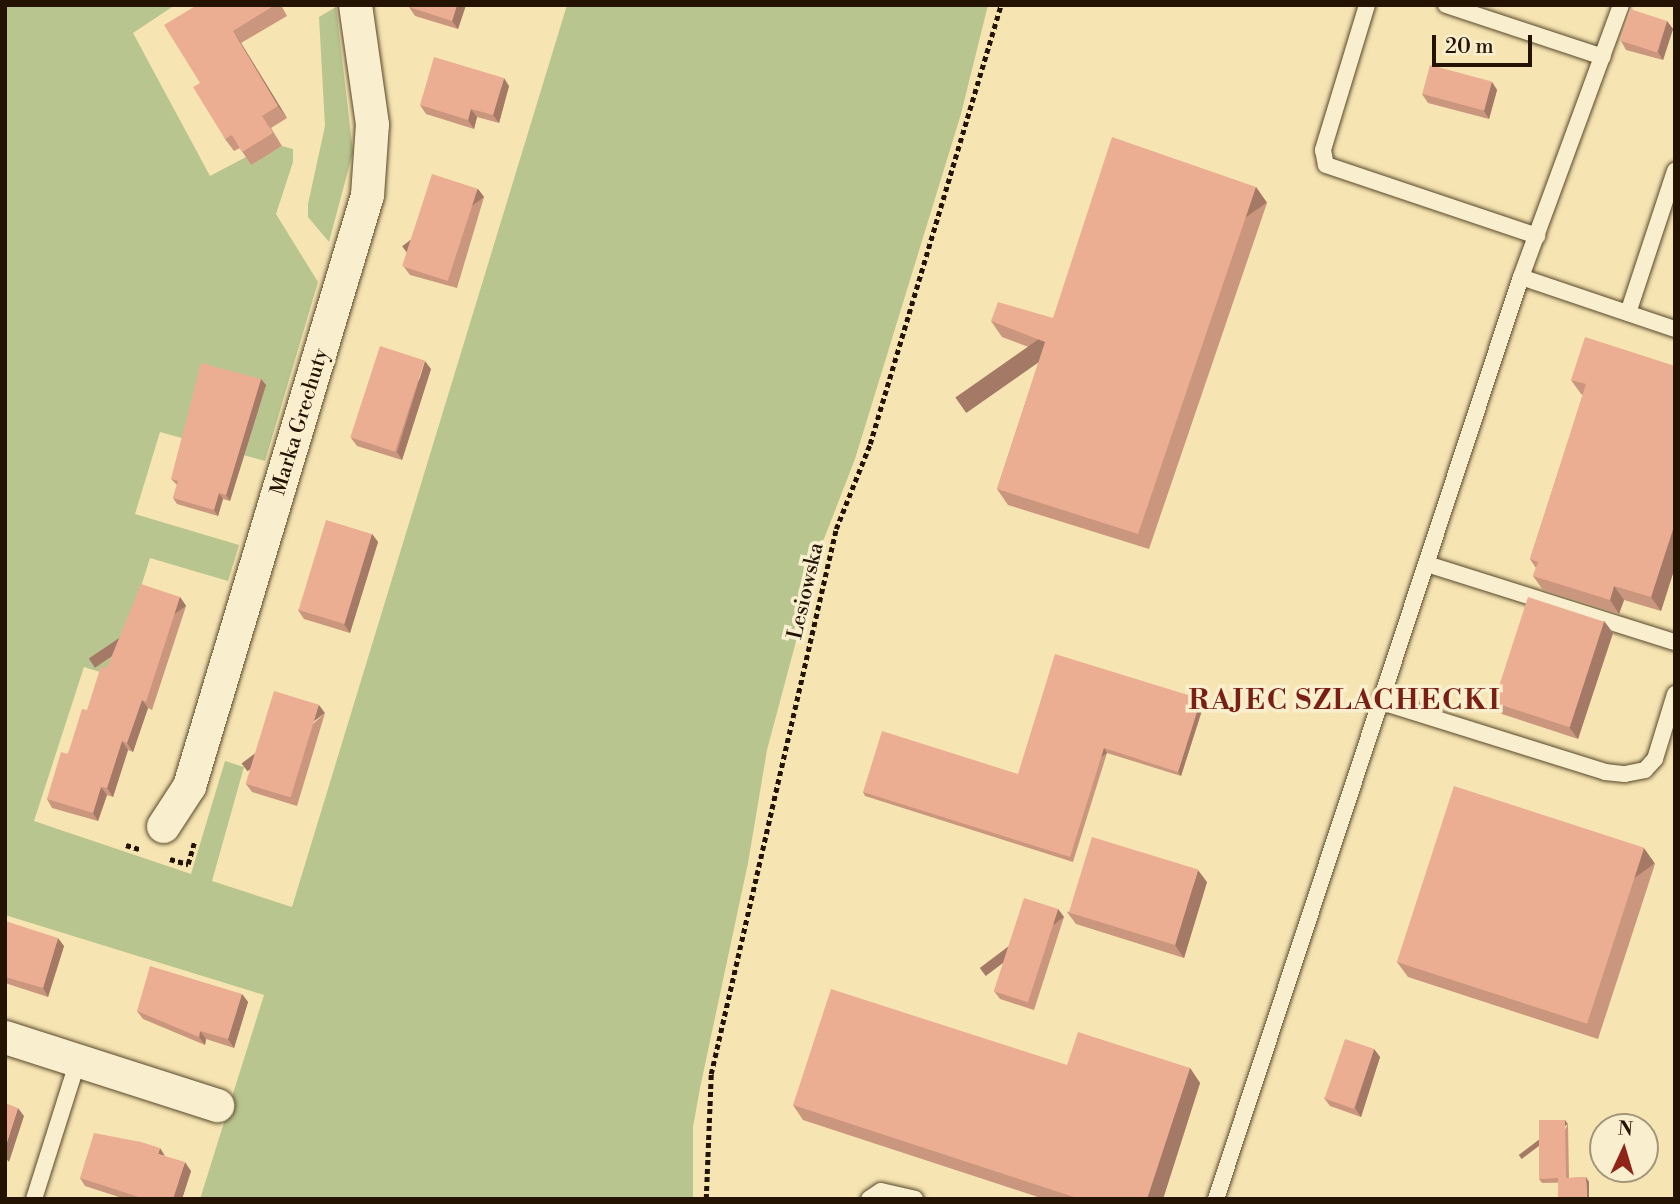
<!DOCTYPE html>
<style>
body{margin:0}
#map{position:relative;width:1680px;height:1204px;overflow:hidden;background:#f6e5b2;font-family:"Libre Bodoni",serif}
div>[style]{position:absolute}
.green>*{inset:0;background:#b8c58f}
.path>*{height:4.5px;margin-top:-2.25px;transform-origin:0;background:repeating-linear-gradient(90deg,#231300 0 5px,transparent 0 8.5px)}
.roads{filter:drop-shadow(0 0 2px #58482c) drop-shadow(0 0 2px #58482c)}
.lane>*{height:16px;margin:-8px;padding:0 8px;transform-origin:8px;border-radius:8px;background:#f9eecd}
.street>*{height:33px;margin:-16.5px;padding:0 16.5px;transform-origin:16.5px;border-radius:16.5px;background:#f9eecd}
.wall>*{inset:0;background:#ca967e}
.shaded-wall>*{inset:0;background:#a47a67;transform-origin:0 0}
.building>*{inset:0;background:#ebae93;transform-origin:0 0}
span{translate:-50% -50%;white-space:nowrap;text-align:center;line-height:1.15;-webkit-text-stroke:7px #f9eecd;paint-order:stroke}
.street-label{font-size:21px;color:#231300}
.district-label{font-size:28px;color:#7a1f14;font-weight:700;letter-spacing:2px}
.frame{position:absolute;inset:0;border:7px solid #231300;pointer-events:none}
.north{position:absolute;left:1589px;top:1113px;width:70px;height:70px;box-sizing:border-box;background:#f9eecd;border:2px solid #a3967b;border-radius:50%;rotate:4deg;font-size:19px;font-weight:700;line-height:28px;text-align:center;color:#231300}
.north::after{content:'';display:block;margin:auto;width:24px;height:32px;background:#8f2418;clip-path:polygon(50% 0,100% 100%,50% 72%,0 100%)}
.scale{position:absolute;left:1432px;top:35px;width:100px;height:32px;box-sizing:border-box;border:4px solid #231300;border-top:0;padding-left:9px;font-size:21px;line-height:24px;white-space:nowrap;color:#231300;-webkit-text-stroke:5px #f9eecd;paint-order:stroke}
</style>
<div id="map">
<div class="green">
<i style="clip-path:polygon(5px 5px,175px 5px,133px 33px,210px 176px,246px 157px,251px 164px,282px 146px,293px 149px,293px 162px,276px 214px,318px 282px,265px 461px,160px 432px,135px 514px,239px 545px,228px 581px,150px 558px,113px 676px,84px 667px,34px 821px,191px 874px,225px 761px,244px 767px,212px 881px,292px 907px,567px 5px,988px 5px,961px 114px,855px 459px,822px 544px,767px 750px,748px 863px,700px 1088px,693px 1127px,693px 1199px,200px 1199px,264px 995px,5px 915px)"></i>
<i style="clip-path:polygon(336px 7px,353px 152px,329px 242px,308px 217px,308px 204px,325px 126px,319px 17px)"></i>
</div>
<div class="path">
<i style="left:126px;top:845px;width:14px;rotate:17deg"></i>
<i style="left:170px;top:859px;width:19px;rotate:16deg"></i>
<i style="left:188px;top:864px;width:22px;rotate:-74deg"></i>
<i style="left:706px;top:1199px;width:125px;rotate:-87.7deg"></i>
<i style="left:711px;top:1074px;width:559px;rotate:-77.08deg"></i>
<i style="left:836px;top:529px;width:92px;rotate:-68.2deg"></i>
<i style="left:870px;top:444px;width:458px;rotate:-73.4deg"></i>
</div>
<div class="roads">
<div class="lane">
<i style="left:1367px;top:5px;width:152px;rotate:106.9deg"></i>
<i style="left:1323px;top:150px;width:15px;rotate:79deg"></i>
<i style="left:1326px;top:165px;width:223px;rotate:18.6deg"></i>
<i style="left:1446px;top:5px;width:165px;rotate:18.3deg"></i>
<i style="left:1521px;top:277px;width:163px;rotate:18.7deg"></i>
<i style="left:1628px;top:313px;width:150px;rotate:-71.7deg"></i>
<i style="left:1427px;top:564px;width:260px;rotate:17.5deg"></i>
<i style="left:1382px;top:702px;width:234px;rotate:17.4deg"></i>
<i style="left:1605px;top:772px;width:20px;rotate:6deg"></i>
<i style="left:1625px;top:774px;width:20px;rotate:-11deg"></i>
<i style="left:1645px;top:770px;width:15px;rotate:-48deg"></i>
<i style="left:1655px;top:759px;width:68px;rotate:-72.9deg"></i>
<i style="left:34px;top:1199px;width:146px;rotate:-72.4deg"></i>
<i style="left:869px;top:1199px;width:14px;rotate:-34deg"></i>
<i style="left:881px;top:1191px;width:35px;rotate:13deg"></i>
<i style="left:1216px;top:1199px;width:971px;rotate:-71.7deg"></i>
<i style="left:1521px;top:277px;width:290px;rotate:-69.8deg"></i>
</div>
<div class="street">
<i style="left:163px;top:826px;width:48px;rotate:-57deg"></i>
<i style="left:189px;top:786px;width:617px;rotate:-73.24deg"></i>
<i style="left:367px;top:195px;width:71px;rotate:-86deg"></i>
<i style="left:372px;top:124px;width:120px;rotate:-98.1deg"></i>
<i style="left:5px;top:1037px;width:223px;rotate:17.8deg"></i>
</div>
</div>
<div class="wall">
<i style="clip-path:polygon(197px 5px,281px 5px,287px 16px,241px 43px,287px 118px,271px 128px,282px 146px,251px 165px,240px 148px,234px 151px,225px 139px)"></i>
<i style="clip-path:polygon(466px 5px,458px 29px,415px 16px,409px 7px)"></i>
<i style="clip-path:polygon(1667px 21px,1673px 29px,1663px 60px,1626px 50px,1621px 41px)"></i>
<i style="clip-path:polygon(1492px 82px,1497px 90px,1489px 119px,1428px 103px,1422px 94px)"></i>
<i style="clip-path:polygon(509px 86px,499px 123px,477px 117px,474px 129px,426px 114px,420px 105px)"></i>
<i style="clip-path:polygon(1256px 187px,1267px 203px,1149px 549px,1008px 505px,997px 489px,1042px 352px,1002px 337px,991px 321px,1053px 318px)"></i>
<i style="clip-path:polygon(478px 189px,484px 197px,457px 288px,410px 275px,404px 267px)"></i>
<i style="clip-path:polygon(1675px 366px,1675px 567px,1661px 611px,1624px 600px,1619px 614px,1543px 590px,1533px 576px,1536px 568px,1530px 559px,1583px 395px,1581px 394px,1571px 380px)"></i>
<i style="clip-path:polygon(431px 369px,402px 460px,357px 446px,351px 438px)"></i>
<i style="clip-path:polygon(261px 379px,266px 385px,230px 501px,223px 499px,218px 516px,177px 504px,173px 498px,177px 485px,171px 479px)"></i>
<i style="clip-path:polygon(372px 534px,378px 542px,350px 633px,304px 619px,298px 610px)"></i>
<i style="clip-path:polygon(180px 597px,186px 606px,152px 710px,148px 708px,133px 752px,128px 750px,113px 797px,107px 795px,98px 821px,52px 808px,47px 799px,107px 668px)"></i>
<i style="clip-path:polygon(1604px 621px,1613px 633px,1578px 739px,1502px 714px,1493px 702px)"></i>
<i style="clip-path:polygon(1201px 699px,1204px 704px,1181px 776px,1107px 753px,1073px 862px,865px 796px,863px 792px,1018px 774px)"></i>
<i style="clip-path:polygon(325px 713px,297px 806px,252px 792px,246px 784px)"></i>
<i style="clip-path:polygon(1655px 864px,1598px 1039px,1408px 977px,1397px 962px)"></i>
<i style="clip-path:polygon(1207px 882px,1184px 958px,1076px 924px,1067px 912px)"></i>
<i style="clip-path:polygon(1058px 909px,1064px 917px,1034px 1010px,1000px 999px,994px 991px)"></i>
<i style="clip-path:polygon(5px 921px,64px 946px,48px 997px,5px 983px)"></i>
<i style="clip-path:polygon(242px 994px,248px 1002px,234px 1048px,206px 1039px,205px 1045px,143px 1019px,137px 1011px)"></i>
<i style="clip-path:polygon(1374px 1049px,1380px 1057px,1361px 1117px,1330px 1106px,1324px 1098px)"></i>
<i style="clip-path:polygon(1067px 1065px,1190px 1068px,1200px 1083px,1163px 1199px,1044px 1199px,803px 1120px,793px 1105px)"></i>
<i style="clip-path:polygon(1568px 1124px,1569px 1178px,1586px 1177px,1589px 1182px,1542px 1183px,1539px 1179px)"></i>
<i style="clip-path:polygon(165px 1156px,191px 1171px,182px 1199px,125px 1199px,85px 1186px,80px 1178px)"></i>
</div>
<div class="shaded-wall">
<i style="clip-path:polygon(457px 5px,466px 5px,458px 29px,452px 21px)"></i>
<i style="clip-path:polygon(1667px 21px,1673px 29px,1663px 60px,1658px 52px)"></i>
<i style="clip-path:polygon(233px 31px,241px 43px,287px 118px,278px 106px)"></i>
<i style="clip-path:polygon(504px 78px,509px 86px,499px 123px,493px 115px)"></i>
<i style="clip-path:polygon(1492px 82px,1497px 90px,1489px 119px,1484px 111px)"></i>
<i style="clip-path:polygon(471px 109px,477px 117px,474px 129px,468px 120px)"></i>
<i style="left:1256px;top:187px;width:19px;height:367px;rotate:55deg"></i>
<i style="left:478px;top:189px;width:10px;height:95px;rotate:53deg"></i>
<i style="clip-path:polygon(425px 361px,431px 369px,402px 460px,397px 452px)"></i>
<i style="clip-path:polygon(261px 379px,266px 385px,230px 501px,226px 495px)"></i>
<i style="clip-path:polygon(219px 493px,223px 499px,218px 516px,214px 510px)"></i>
<i style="clip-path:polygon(1675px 523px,1675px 567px,1661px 611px,1651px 597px)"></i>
<i style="clip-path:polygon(372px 534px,378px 542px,350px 633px,344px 624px)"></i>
<i style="clip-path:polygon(1614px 586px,1624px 600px,1619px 614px,1610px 600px)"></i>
<i style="left:180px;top:597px;width:11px;height:110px;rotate:56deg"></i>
<i style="clip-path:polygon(1604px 621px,1613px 633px,1578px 739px,1569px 727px)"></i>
<i style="clip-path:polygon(1201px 699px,1204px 704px,1181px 776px,1178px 772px)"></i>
<i style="clip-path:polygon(142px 700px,148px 708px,133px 752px,127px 743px)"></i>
<i style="left:319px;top:705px;width:10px;height:97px;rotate:53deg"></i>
<i style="clip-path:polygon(122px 741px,128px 750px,113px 797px,107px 788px)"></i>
<i style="left:1104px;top:748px;width:6px;height:114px;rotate:59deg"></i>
<i style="clip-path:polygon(101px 787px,107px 795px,98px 821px,93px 813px)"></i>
<i style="left:1644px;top:848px;width:19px;height:184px;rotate:55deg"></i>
<i style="clip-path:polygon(1198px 870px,1207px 882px,1184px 958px,1175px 945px)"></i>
<i style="left:1058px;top:909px;width:10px;height:98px;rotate:53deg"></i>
<i style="clip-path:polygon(58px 938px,64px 946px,48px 997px,43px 988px)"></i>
<i style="clip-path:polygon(242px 994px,248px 1002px,234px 1048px,228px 1039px)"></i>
<i style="clip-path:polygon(200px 1031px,206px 1039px,205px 1045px,199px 1037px)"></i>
<i style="clip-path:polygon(1374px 1049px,1380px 1057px,1361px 1117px,1355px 1108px)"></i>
<i style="clip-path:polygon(1190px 1068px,1200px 1083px,1163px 1199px,1147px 1199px)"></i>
<i style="clip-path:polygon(18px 1108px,24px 1116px,9px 1162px,5px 1157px,5px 1148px)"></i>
<i style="left:1565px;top:1120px;width:5px;height:58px;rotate:53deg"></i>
<i style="clip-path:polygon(160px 1148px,165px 1156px,158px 1154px)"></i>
<i style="clip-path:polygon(185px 1162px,191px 1171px,182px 1199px,173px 1199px)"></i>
<i style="clip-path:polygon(1586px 1177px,1589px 1182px,1589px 1199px,1587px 1199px)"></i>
</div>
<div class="building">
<i style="clip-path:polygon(197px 5px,275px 5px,233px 31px,278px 106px,262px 116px,273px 133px,242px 152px,232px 135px,225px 139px,193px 87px,200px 83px,164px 25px)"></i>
<i style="clip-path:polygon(409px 5px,457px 5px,452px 21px,409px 7px)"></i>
<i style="left:1630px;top:9px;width:39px;height:33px;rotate:18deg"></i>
<i style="clip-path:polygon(434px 57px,504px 78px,493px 115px,471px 109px,468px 120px,420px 105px)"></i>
<i style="left:1430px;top:65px;width:64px;height:30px;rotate:15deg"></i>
<i style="clip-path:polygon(1112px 137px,1256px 187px,1138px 534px,997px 489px,1045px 342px,991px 321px,998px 302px,1053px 318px)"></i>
<i style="left:432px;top:174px;width:48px;height:97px;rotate:18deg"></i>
<i style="clip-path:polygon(1585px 337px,1675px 366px,1675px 523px,1651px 597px,1614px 586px,1610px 600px,1533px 576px,1538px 562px,1530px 559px,1586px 384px,1571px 380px)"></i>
<i style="left:380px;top:346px;width:47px;height:96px;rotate:18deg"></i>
<i style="clip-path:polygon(201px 363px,261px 379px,226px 495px,219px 493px,214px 510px,173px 498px,178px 481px,171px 479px)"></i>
<i style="left:326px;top:520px;width:48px;height:94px;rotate:17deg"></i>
<i style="clip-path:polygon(141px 584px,180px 597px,146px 702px,142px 700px,127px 743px,122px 741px,107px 788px,101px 787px,93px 813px,47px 799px,61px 752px,68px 754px,82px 709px,87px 710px,101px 666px,107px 668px)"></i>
<i style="left:1528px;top:597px;width:80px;height:111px;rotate:18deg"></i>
<i style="clip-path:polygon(1055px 654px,1201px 699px,1178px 772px,1104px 748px,1070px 857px,863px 792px,882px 731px,1018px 774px)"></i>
<i style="left:274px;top:691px;width:47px;height:97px;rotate:17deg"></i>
<i style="left:1454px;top:786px;width:200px;height:185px;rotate:18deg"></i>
<i style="left:1092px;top:837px;width:111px;height:79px;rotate:17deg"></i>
<i style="left:1024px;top:898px;width:36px;height:98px;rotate:18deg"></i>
<i style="clip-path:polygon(5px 921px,58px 938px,43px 988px,5px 977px)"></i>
<i style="clip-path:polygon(150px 966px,242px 994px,228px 1039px,200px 1031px,199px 1037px,137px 1011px)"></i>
<i style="clip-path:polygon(831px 989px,1067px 1065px,1078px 1032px,1190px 1068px,1147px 1199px,1080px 1199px,793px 1105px)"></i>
<i style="left:1345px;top:1039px;width:31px;height:63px;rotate:19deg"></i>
<i style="clip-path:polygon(5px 1103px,18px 1108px,5px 1148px)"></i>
<i style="clip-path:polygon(1539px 1120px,1565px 1120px,1566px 1178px,1586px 1177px,1587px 1199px,1558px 1199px,1558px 1178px,1539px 1179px)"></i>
<i style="clip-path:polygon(94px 1133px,141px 1142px,160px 1148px,158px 1154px,185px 1162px,173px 1199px,145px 1199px,80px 1178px)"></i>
</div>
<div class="street-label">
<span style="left:300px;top:422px;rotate:-73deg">Marka Grechuty</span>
<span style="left:806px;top:591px;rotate:-77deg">Lesiowska</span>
</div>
<div class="district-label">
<span style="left:1345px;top:701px">RAJEC SZLACHECKI</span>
</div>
<div class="frame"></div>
<div class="north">N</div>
<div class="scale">20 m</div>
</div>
